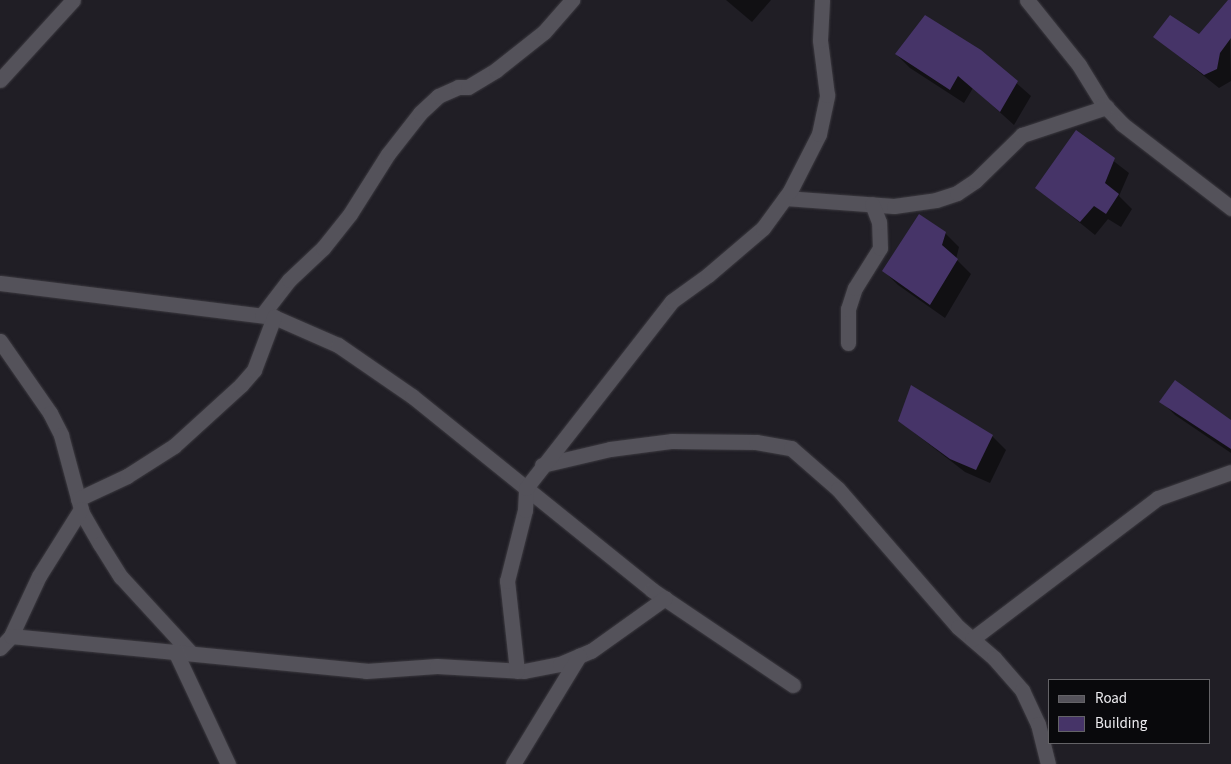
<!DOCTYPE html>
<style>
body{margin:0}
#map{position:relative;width:1231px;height:764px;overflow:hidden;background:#201e25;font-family:"Source Sans 3",sans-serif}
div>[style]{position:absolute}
.shadow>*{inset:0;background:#0007}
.building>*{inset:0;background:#463468}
.roads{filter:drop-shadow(0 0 1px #3c3a40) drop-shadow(0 0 1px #3c3a40)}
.minor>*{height:15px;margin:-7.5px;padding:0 7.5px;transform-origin:7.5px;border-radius:7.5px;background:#54525a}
span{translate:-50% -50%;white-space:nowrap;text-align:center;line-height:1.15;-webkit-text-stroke:4.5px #09090c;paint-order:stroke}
.legend{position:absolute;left:1048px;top:679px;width:162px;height:65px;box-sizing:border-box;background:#09090c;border:1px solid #646367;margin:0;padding:6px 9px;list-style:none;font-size:15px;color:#ecebef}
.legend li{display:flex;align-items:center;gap:10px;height:25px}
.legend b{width:25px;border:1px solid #646367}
</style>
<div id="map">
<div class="shadow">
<i style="clip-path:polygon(726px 0,771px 0,752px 22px)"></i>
<i style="clip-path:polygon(1229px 0,1231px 81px,1219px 88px,1155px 37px,1199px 36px)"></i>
<i style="clip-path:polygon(980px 51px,1031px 96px,1014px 125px,973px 88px,964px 103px,910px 68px,896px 54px)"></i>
<i style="clip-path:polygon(1076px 132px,1129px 173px,1119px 196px,1132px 209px,1121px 227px,1108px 219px,1095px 235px,1037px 188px)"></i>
<i style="clip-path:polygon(945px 233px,959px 247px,956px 259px,971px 274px,945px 318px,898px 285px,884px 271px)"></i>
<i style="clip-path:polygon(1161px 401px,1231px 422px,1231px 453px,1175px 415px)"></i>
<i style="clip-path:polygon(899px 421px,992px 436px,1006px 450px,990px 483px,965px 472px)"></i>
</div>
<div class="building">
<i style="clip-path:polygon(1228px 0,1231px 0,1231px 38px,1220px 53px,1217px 69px,1204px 75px,1153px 37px,1170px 15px,1199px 34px)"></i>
<i style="clip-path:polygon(925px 15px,981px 50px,1018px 81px,1000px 112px,958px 76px,950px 90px,895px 54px)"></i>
<i style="clip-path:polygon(1076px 130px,1115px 158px,1105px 183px,1119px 194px,1106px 214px,1094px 206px,1080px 222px,1035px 188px)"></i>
<i style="clip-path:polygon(919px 214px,946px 232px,942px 245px,958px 259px,930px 305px,882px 271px)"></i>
<i style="clip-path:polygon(1175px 380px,1231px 420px,1231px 449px,1159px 402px)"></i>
<i style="clip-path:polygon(911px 385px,993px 435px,976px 470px,950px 459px,898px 421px)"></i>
</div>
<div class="roads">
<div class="minor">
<i style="left:1027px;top:0;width:83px;rotate:51.3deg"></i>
<i style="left:1079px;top:65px;width:46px;rotate:58.4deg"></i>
<i style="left:1103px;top:104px;width:28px;rotate:46deg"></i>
<i style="left:1122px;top:124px;width:138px;rotate:37.6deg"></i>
<i style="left:0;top:80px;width:108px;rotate:-47.6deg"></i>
<i style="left:785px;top:198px;width:109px;rotate:4.2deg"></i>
<i style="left:894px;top:206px;width:42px;rotate:-8.1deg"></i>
<i style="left:936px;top:200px;width:22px;rotate:-18deg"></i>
<i style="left:957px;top:193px;width:22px;rotate:-34deg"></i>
<i style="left:975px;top:181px;width:66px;rotate:-44.4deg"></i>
<i style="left:1022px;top:135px;width:89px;rotate:-18.4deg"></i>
<i style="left:0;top:283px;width:276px;rotate:7.1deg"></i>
<i style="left:274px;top:317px;width:70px;rotate:23.6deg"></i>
<i style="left:338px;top:345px;width:90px;rotate:34.6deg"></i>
<i style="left:412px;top:396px;width:309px;rotate:38.9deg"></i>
<i style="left:652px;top:590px;width:170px;rotate:34deg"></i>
<i style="left:262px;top:315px;width:44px;rotate:-52.4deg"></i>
<i style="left:289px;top:280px;width:47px;rotate:-43.3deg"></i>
<i style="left:323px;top:248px;width:43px;rotate:-51.5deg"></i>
<i style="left:350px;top:214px;width:71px;rotate:-57.7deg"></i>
<i style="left:388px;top:154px;width:52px;rotate:-52deg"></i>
<i style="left:420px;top:113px;width:25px;rotate:-43deg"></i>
<i style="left:438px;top:96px;width:22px;rotate:-24deg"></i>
<i style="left:458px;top:87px;width:10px"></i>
<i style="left:468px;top:87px;width:33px;rotate:-31deg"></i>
<i style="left:496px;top:70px;width:61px;rotate:-38.4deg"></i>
<i style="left:544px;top:32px;width:43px;rotate:-48.8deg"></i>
<i style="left:0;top:341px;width:88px;rotate:55.2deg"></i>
<i style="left:50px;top:413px;width:25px;rotate:63deg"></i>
<i style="left:61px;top:435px;width:81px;rotate:74.9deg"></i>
<i style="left:82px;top:513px;width:36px;rotate:60deg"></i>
<i style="left:100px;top:544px;width:39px;rotate:58deg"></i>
<i style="left:121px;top:577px;width:103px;rotate:47.4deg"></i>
<i style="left:848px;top:343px;width:34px;rotate:-90deg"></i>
<i style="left:848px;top:309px;width:22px;rotate:-72deg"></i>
<i style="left:855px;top:288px;width:47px;rotate:-58deg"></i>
<i style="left:880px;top:248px;width:26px;rotate:-92deg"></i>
<i style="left:879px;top:222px;width:19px;rotate:-111deg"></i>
<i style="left:542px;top:465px;width:70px;rotate:-13.2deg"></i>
<i style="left:610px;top:449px;width:63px;rotate:-7.4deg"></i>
<i style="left:672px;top:441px;width:84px;rotate:0.7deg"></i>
<i style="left:756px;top:442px;width:36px;rotate:10deg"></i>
<i style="left:791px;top:448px;width:62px;rotate:41.1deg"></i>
<i style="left:838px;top:489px;width:183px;rotate:49deg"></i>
<i style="left:958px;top:627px;width:48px;rotate:40.7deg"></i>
<i style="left:994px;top:658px;width:43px;rotate:48.8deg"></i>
<i style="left:1022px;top:690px;width:38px;rotate:65deg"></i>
<i style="left:1038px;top:724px;width:41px;rotate:76deg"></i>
<i style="left:78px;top:499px;width:54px;rotate:-25.1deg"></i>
<i style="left:127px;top:476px;width:56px;rotate:-32.6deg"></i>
<i style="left:174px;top:446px;width:91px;rotate:-42.3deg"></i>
<i style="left:241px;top:385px;width:20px;rotate:-49deg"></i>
<i style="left:254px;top:370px;width:57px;rotate:-69.3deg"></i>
<i style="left:11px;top:636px;width:66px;rotate:-65deg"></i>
<i style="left:39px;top:576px;width:79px;rotate:-57.9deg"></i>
<i style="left:972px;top:639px;width:233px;rotate:-37.2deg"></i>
<i style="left:1158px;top:498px;width:77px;rotate:-19.6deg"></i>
<i style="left:0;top:648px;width:16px;rotate:-47deg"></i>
<i style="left:11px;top:636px;width:357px;rotate:5.6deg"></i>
<i style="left:366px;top:671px;width:71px;rotate:-4deg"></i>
<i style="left:437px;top:666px;width:87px;rotate:3.3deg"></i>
<i style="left:524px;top:671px;width:37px;rotate:-11deg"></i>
<i style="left:560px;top:664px;width:34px;rotate:-23deg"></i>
<i style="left:591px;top:651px;width:91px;rotate:-35.6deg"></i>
<i style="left:175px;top:651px;width:125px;rotate:64.9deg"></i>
<i style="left:517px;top:671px;width:91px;rotate:-96.3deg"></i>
<i style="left:507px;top:581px;width:73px;rotate:-75.8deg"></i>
<i style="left:525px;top:510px;width:22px;rotate:-87deg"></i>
<i style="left:526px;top:488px;width:237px;rotate:-52deg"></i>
<i style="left:672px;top:301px;width:44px;rotate:-35.8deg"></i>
<i style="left:708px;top:275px;width:72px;rotate:-40.5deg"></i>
<i style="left:763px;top:228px;width:46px;rotate:-53.9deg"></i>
<i style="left:790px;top:191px;width:64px;rotate:-63deg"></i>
<i style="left:819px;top:134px;width:40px;rotate:-78deg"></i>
<i style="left:827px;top:95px;width:55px;rotate:-97.3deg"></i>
<i style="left:820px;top:40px;width:40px;rotate:-87.1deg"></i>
<i style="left:513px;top:764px;width:127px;rotate:-58.6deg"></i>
</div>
</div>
<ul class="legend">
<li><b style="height:6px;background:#54525a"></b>Road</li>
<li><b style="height:14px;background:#463468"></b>Building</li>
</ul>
</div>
